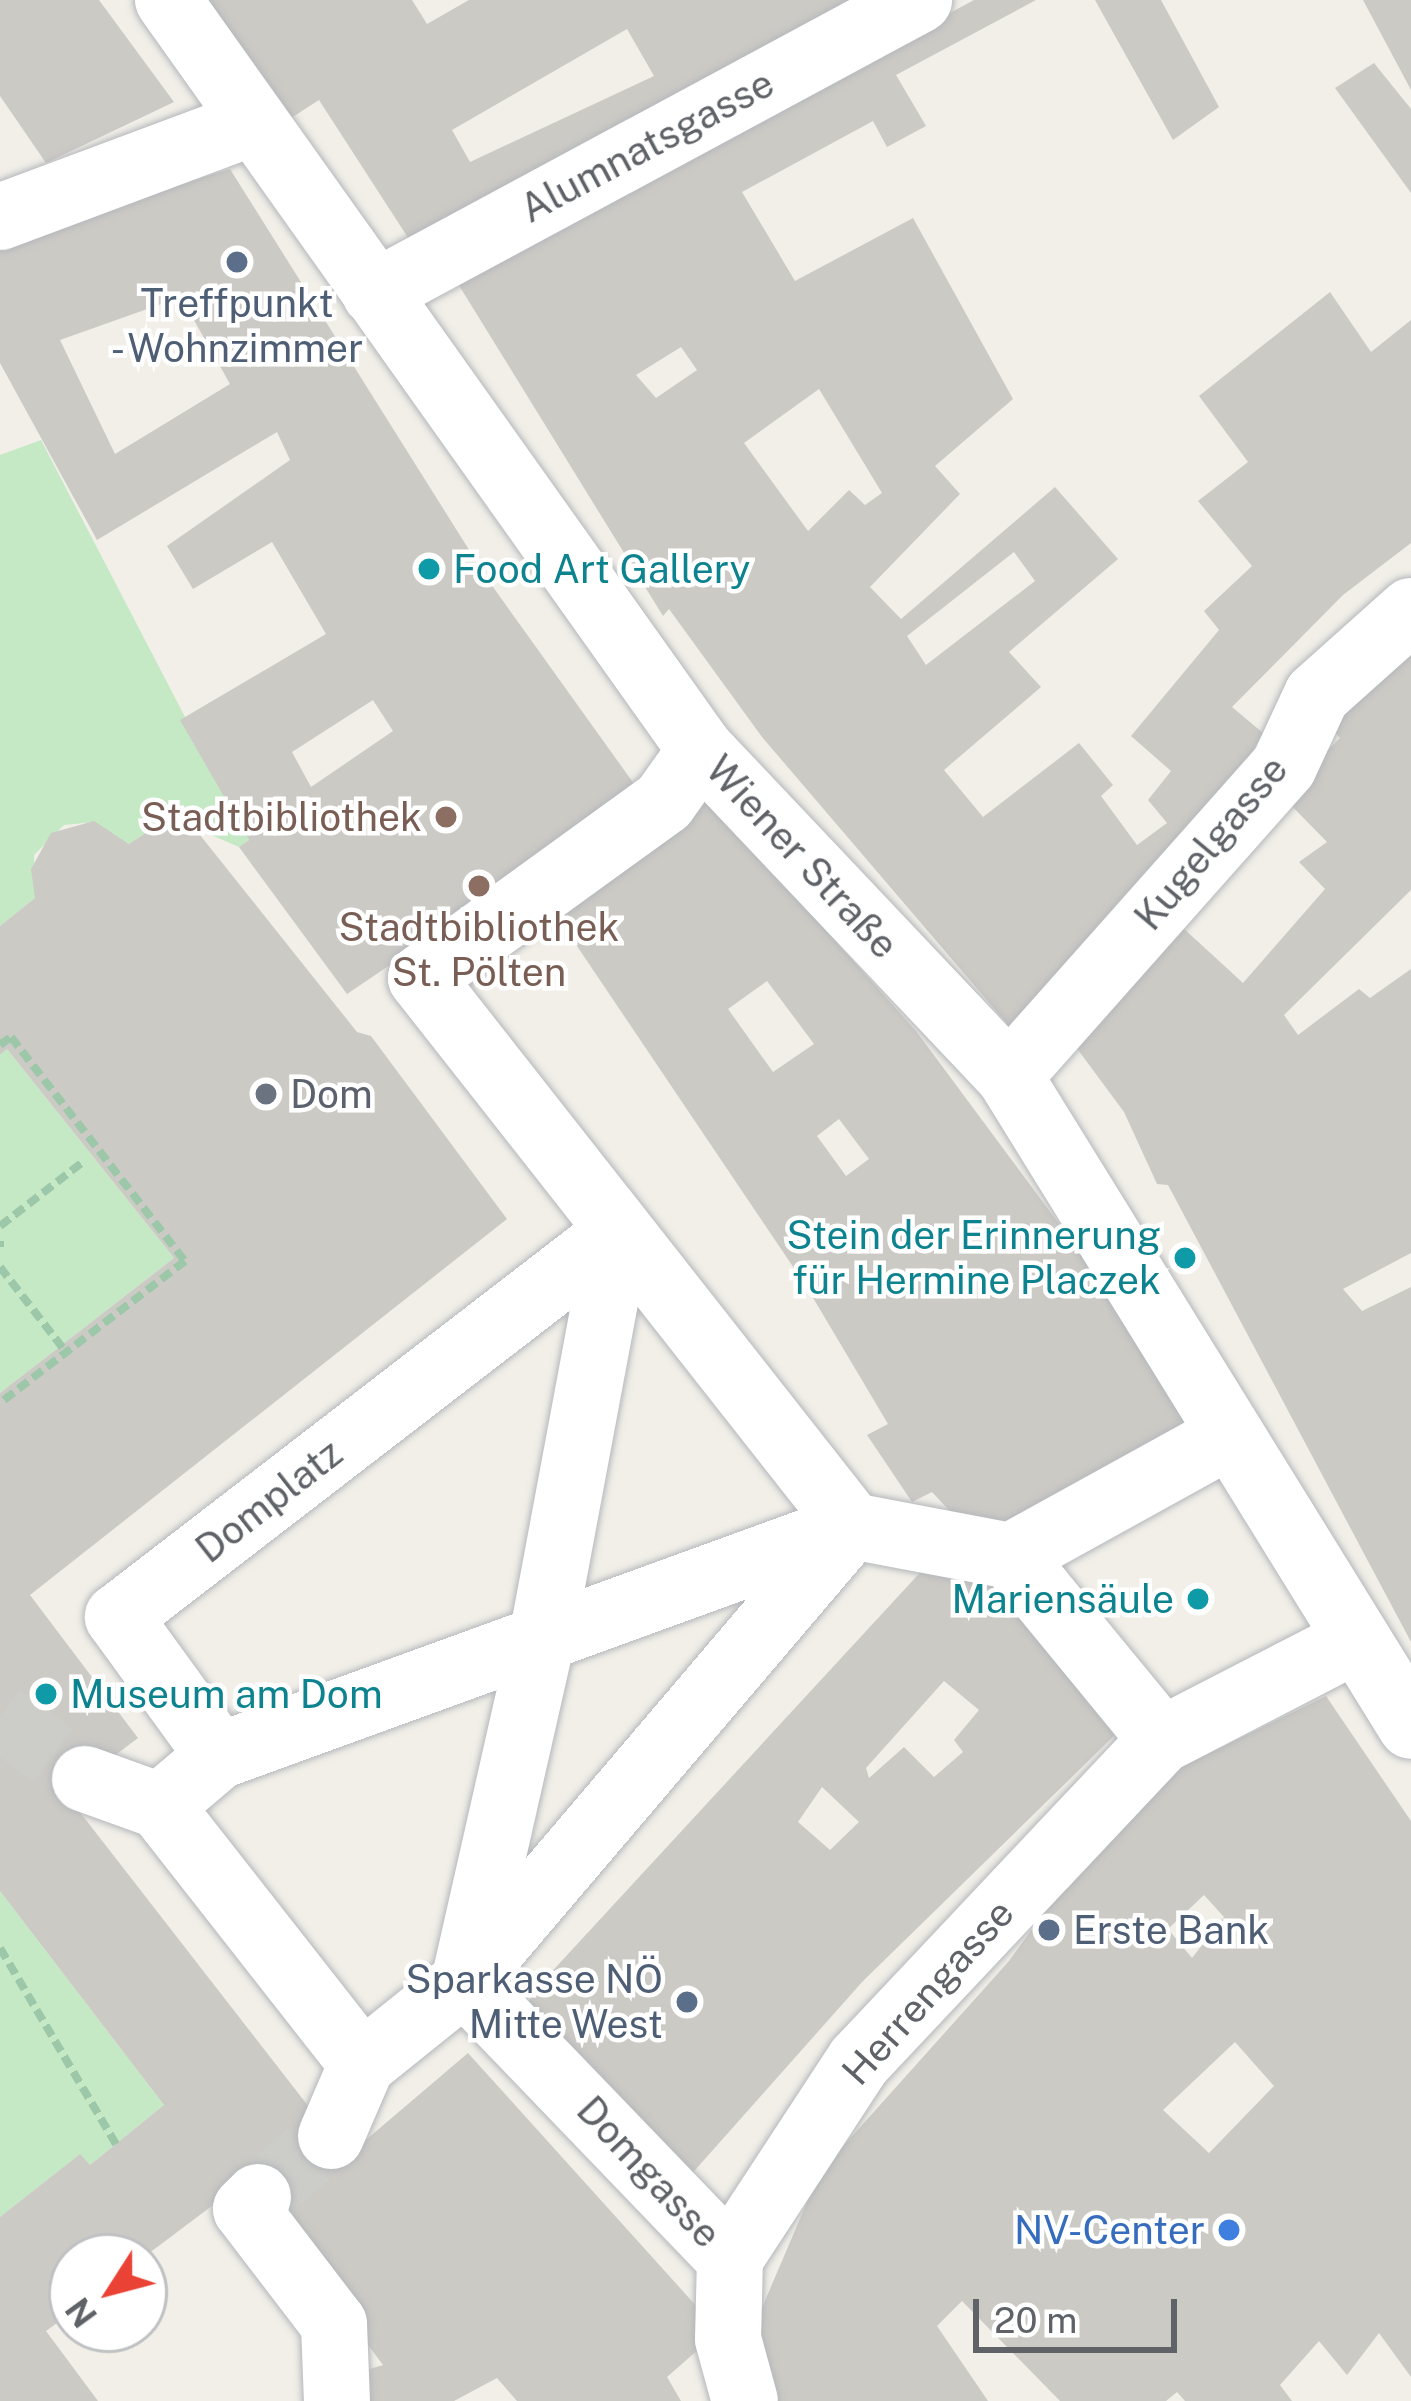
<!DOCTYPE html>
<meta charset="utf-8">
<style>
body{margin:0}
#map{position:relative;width:1411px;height:2401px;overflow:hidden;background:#f1efe8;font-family:"Public Sans",sans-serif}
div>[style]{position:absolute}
.green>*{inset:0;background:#c5e8c5}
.building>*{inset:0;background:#cccac5}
.minor-tunnel>*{height:66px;margin-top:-33px;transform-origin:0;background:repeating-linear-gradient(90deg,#ccccc8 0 66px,transparent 0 99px)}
.path>*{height:8px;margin-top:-4px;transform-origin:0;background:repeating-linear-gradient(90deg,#9cc7a9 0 12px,transparent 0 18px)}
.roads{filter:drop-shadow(0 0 3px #b5b8bc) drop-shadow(0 0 3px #b5b8bc)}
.minor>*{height:66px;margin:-33px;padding:0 33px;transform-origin:33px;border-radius:33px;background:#fff}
.dots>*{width:33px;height:33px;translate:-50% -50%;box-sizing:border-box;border:6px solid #fff;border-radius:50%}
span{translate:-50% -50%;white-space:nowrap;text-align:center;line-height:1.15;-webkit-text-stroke:9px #fff;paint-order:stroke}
.street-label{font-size:39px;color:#5f6368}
.service-label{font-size:39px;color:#4e5e75}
.left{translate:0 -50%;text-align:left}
.right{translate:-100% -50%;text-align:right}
.culture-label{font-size:39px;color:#0d838f}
.education-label{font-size:39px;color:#785e54}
.worship-label{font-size:39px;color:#5b616d}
.shop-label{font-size:39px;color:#366cbe}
.north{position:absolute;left:48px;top:2233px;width:120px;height:120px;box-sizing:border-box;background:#fff;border:3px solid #bfc1c3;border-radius:50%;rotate:234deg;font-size:33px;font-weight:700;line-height:48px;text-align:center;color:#5f6368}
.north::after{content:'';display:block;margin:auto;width:42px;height:54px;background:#ea4335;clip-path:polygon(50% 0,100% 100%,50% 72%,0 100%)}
.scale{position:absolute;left:973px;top:2299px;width:204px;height:54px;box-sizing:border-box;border:6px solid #5f6368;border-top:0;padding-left:15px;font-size:36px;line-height:42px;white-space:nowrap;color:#5f6368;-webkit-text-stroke:9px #fff;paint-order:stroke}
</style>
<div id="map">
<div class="green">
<i style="clip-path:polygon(41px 440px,249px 840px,239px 847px,170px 817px,129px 844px,94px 822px,64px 825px,34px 855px,35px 898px,0 926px,0 455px)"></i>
<i style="clip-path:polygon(7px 1049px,174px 1258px,0 1393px,0 1055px)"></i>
<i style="clip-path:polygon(0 1891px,164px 2105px,90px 2165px,79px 2155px,0 2217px)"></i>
</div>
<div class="building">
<i style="clip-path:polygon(0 0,99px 0,174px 102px,46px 163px,0 96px)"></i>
<i style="clip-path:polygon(evenodd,208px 0,412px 0,427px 24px,469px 0,867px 0,414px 247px,319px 100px,288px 120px,208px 0,627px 29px,654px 76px,470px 162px,452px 130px,627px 29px)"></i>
<i style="clip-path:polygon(evenodd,974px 0,1036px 0,896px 75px,926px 126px,887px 147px,873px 121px,742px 192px,795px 281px,913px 218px,1013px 399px,935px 466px,960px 494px,870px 587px,901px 619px,1055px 487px,1118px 559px,1009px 652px,1041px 687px,944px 770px,983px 817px,1079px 743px,1113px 785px,1101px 796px,1137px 845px,1167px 823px,1148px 800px,1171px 771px,1131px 736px,1219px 630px,1204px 611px,1252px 566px,1198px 501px,1248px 462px,1199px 396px,1330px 292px,1371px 352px,1411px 320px,1411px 543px,1343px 595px,1232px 707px,1263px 733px,1217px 814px,1015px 1033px,762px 737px,669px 609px,663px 616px,455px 279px,974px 0,681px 347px,697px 370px,656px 398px,636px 375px,681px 347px,974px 0,819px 389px,882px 493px,865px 505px,849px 490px,808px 531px,744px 443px,819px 389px,974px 0,1014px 552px,1035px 581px,926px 665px,907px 636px,1014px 552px)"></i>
<i style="clip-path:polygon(1095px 0,1161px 0,1219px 107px,1173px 140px)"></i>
<i style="clip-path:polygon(1363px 0,1411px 0,1411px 90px)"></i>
<i style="clip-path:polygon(1374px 63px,1411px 109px,1411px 193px,1335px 88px)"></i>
<i style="clip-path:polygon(evenodd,230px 169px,488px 580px,642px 795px,347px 994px,239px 847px,249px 840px,180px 720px,326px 634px,272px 542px,193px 589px,167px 546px,290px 460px,277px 432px,97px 540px,0 363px,0 238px,230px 169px,181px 297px,230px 384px,115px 454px,60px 340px,181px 297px,230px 169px,373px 700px,393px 731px,311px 787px,292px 752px,373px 700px)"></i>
<i style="clip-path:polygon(1411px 638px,1411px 890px,1284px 1015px,1298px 1035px,1359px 989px,1370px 998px,1411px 969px,1411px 1253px,1343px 1289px,1362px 1311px,1411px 1287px,1411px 1642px,1168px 1185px,1157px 1184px,1124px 1112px,1067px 1035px,1169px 915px,1243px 983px,1325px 889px,1299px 862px,1327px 842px,1282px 796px,1340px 738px,1325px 721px)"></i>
<i style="clip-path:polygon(evenodd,706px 797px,916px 1031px,1200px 1414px,987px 1551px,932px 1492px,912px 1502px,867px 1435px,888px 1424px,806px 1286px,552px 909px,706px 797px,767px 981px,814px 1044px,773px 1072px,728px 1009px,767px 981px,706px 797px,839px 1119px,869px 1159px,846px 1176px,817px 1136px,839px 1119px)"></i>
<i style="clip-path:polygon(170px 817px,196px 830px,357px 1032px,371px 1036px,507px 1219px,30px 1595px,138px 1738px,65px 1793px,347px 2156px,468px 2053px,699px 2309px,699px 2349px,667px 2377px,681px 2401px,517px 2401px,497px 2378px,454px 2401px,365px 2401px,360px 2372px,383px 2365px,245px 2181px,144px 2257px,72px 2257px,72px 2312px,46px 2331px,98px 2401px,0 2401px,0 2217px,80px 2154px,90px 2165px,164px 2105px,0 1891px,0 1393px,174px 1258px,7px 1049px,0 1055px,0 926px,35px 898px,31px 869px,51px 833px,94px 821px,129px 844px)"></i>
<i style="clip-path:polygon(evenodd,928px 1564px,984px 1574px,1119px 1731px,863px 1981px,688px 2178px,525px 2012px,533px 1992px,928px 1564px,944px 1681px,979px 1710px,954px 1740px,963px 1752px,934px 1777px,904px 1747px,869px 1778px,866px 1768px,944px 1681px,928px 1564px,822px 1787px,859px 1822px,830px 1850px,798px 1822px,822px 1787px)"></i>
<i style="clip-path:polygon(evenodd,1326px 1696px,1411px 1821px,1411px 2377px,1379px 2333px,1347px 2375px,1319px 2341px,1280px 2385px,1292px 2401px,1185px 2401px,1177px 2392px,1166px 2401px,1060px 2401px,962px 2301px,937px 2326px,988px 2401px,770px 2401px,758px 2317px,820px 2172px,1009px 1961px,1078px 1866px,1173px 1771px,1326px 1696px,1204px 1895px,1224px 1917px,1192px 1958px,1168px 1929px,1204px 1895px,1326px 1696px,1235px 2042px,1274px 2086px,1209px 2153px,1163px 2110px,1235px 2042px)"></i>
</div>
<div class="minor-tunnel">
<i style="left:0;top:1716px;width:106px;rotate:36.5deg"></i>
<i style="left:258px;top:2197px;width:95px;rotate:-39.9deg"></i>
</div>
<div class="path">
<i style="left:0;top:1045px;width:14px;rotate:-36deg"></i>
<i style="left:11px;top:1037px;width:284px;rotate:52.2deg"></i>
<i style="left:185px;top:1261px;width:233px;rotate:142.5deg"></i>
<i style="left:0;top:1226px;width:106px;rotate:-37.7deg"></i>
<i style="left:0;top:1241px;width:6px;rotate:90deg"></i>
<i style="left:0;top:1267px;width:108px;rotate:52.2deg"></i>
<i style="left:0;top:1948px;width:228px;rotate:59.4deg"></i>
</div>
<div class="roads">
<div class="minor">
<i style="left:168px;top:0;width:920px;rotate:54.6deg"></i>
<i style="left:701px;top:750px;width:448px;rotate:46.6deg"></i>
<i style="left:1009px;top:1076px;width:764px;rotate:58.26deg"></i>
<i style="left:0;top:217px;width:271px;rotate:-20.5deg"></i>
<i style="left:375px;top:293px;width:618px;rotate:-28.31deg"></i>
<i style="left:701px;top:750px;width:64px;rotate:125.4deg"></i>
<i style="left:664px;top:802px;width:300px;rotate:144.1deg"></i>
<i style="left:421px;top:978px;width:697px;rotate:51.82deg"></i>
<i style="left:852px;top:1526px;width:162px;rotate:10.7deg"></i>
<i style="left:1011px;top:1556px;width:250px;rotate:-28.9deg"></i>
<i style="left:1009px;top:1076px;width:414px;rotate:-48.4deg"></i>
<i style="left:1284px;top:766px;width:78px;rotate:-65.1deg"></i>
<i style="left:1317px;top:695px;width:126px;rotate:-41.8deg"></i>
<i style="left:618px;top:1232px;width:414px;rotate:100.6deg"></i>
<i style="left:542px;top:1639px;width:352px;rotate:102.8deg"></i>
<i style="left:464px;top:1982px;width:383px;rotate:46.1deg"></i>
<i style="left:730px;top:2258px;width:81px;rotate:91.4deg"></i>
<i style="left:728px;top:2339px;width:64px;rotate:74.7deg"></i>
<i style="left:1162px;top:1740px;width:214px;rotate:-27.3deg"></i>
<i style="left:219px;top:1756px;width:670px;rotate:-19.98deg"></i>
<i style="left:85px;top:1779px;width:80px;rotate:19.8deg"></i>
<i style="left:160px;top:1806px;width:328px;rotate:51.9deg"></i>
<i style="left:160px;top:1806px;width:77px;rotate:-40.3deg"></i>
<i style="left:219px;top:1756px;width:172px;rotate:-126deg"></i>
<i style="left:118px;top:1617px;width:631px;rotate:-37.6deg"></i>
<i style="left:331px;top:2136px;width:78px;rotate:-66.7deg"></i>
<i style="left:362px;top:2064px;width:131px;rotate:-38.8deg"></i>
<i style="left:464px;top:1982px;width:599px;rotate:-49.61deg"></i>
<i style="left:258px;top:2197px;width:17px;rotate:135deg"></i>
<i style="left:246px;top:2209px;width:145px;rotate:52.6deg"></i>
<i style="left:334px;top:2324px;width:77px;rotate:87.8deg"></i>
<i style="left:730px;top:2258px;width:235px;rotate:-56.8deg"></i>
<i style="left:859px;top:2061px;width:441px;rotate:-46.7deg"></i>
<i style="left:1162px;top:1740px;width:238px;rotate:-129.4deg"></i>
</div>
</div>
<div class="dots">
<i style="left:237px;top:262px;background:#5c6f8a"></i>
<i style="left:429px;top:569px;background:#0f9aa8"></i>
<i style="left:446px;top:817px;background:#8d6e63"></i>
<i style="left:479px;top:886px;background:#8d6e63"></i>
<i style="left:266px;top:1094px;background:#6b7280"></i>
<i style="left:1185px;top:1258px;background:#0f9aa8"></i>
<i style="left:1198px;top:1599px;background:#0f9aa8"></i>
<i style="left:46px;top:1694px;background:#0f9aa8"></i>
<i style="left:1049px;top:1930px;background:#5c6f8a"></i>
<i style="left:687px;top:2002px;background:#5c6f8a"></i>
<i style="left:1229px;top:2230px;background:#3f7fe0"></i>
</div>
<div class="street-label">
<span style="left:647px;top:146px;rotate:-28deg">Alumnatsgasse</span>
<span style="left:1211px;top:843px;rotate:-50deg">Kugelgasse</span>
<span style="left:802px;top:857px;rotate:47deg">Wiener Straße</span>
<span style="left:269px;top:1501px;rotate:-38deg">Domplatz</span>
<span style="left:928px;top:1992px;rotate:-48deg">Herrengasse</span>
<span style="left:649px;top:2172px;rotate:47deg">Domgasse</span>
</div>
<div class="service-label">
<span style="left:237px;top:326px">Treffpunkt<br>- Wohnzimmer</span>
<span class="left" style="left:1073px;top:1930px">Erste Bank</span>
<span class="right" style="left:663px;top:2002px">Sparkasse NÖ<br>Mitte West</span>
</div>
<div class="culture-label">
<span class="left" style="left:453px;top:569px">Food Art Gallery</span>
<span class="right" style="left:1161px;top:1258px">Stein der Erinnerung<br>für Hermine Placzek</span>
<span class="right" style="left:1174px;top:1599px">Mariensäule</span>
<span class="left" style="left:70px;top:1694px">Museum am Dom</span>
</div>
<div class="education-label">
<span class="right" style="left:422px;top:817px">Stadtbibliothek</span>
<span style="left:479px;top:950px">Stadtbibliothek<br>St. Pölten</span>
</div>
<div class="worship-label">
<span class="left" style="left:290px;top:1094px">Dom</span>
</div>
<div class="shop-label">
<span class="right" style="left:1205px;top:2230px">NV-Center</span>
</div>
<div class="north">N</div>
<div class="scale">20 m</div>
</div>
